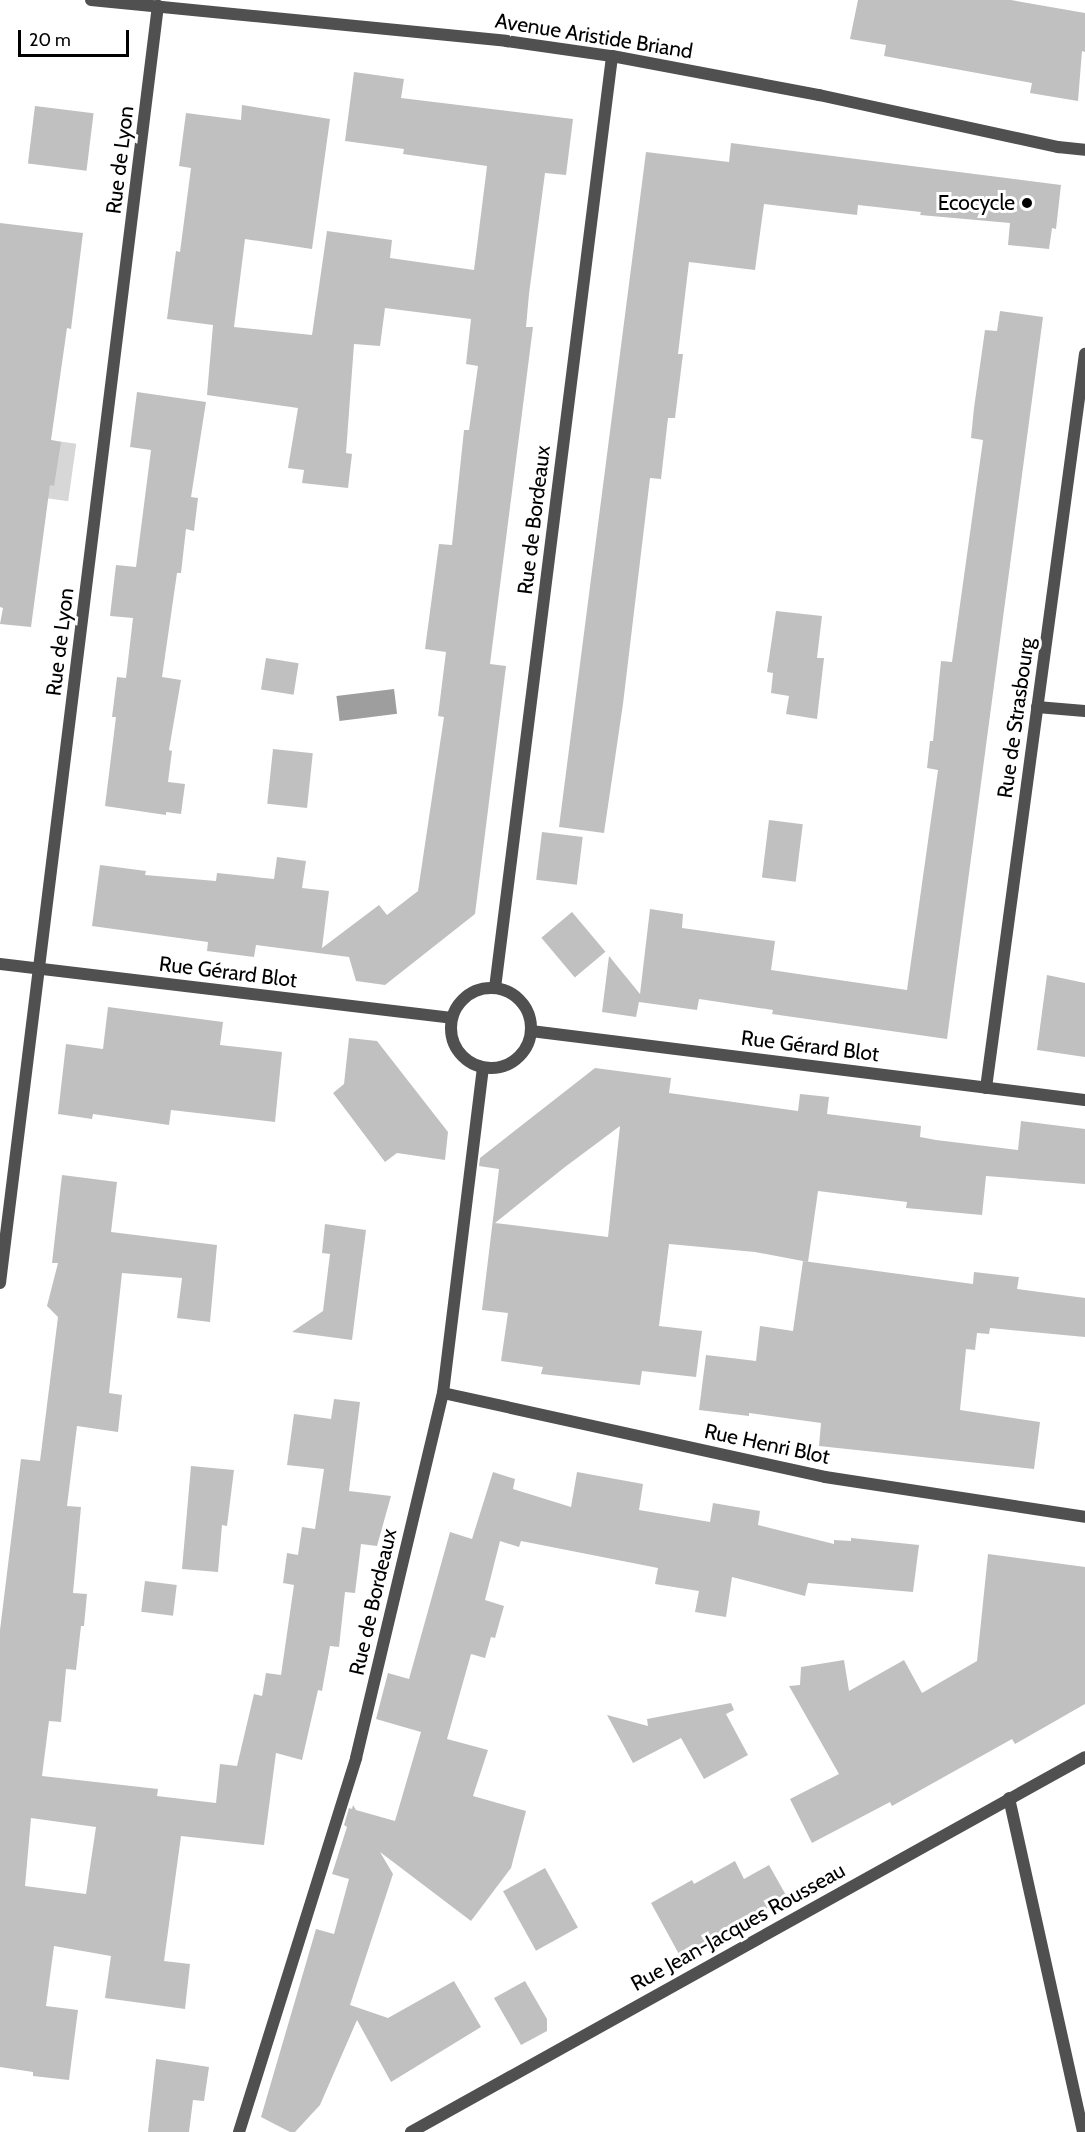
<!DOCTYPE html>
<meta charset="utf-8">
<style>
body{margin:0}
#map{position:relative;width:1085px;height:2132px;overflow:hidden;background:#fff;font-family:Cabin,sans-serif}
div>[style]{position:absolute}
.green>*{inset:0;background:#d7d7d7;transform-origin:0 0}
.water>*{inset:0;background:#9e9e9e;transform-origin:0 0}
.building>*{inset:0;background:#c0c0c0;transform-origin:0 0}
.minor>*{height:12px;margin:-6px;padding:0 6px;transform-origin:6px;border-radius:6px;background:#505050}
.minor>.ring{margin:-6px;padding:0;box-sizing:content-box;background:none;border:12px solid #505050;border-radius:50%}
.tertiary>*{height:12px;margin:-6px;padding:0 6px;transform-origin:6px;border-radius:6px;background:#505050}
.dots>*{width:16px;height:16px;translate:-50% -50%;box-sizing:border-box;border:3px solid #fff;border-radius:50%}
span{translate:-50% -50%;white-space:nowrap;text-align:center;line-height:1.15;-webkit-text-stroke:6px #fff;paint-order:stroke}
.street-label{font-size:21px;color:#000}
.poi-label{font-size:21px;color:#000}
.right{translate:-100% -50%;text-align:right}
.scale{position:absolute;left:18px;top:30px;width:111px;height:27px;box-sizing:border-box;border:3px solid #000;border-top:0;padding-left:8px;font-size:18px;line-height:21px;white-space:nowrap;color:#000;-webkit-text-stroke:4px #fff;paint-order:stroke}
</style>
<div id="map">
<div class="green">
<i style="left:0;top:433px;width:77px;height:58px;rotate:8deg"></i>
</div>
<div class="water">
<i style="left:394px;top:689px;width:25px;height:58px;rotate:83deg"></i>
</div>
<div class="building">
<i style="clip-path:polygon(858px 0,1011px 0,1085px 13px,1085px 52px,1082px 51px,1078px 101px,1030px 93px,1032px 83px,884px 56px,886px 45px,850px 39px)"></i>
<i style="clip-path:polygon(354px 72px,404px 79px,401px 98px,573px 119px,566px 175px,545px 173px,529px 294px,526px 327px,533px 327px,490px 664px,506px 666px,475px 914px,385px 985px,356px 981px,349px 957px,256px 945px,254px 957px,207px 951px,208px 942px,92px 926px,100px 865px,146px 871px,145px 875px,216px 881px,217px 873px,274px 879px,277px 857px,306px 861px,302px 888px,329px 891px,322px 948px,379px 905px,387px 915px,418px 891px,444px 717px,438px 716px,446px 652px,425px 649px,439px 544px,452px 545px,464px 430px,469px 430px,478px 366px,466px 364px,471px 319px,385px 308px,380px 346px,354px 344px,346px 453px,352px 454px,348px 488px,302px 483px,304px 470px,288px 468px,298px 408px,207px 395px,213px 325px,167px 319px,176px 251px,180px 252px,191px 168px,179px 166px,186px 113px,241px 120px,242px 105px,330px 119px,312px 249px,245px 239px,234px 327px,312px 335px,327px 231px,392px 240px,390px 258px,474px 270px,487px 166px,403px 154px,404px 149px,345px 141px)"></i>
<i style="left:35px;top:106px;width:59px;height:58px;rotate:7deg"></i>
<i style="clip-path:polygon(731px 143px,1061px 185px,1056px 229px,1052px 228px,1049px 249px,1008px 245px,1010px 223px,920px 215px,921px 212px,858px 205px,857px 215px,764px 204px,755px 270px,689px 262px,678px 354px,683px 354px,675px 418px,668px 418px,661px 479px,650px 478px,623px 704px,604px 833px,559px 827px,646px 152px,729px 162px)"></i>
<i style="clip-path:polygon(0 223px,83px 233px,71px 329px,67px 328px,51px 440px,61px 442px,54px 486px,50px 485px,31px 627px,0 624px,3px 608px,0 607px)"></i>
<i style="clip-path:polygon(1000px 311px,1043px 317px,947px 1039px,772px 1014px,773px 1010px,699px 999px,697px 1010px,639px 1002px,636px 1017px,602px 1012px,609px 956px,640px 994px,650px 909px,683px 914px,682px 928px,775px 941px,771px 970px,907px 990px,938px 770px,927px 768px,930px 741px,933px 741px,941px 661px,952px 662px,983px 440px,971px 438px,974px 408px,985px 330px,997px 331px)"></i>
<i style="clip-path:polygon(137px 392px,206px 402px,191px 497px,198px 498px,194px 531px,186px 529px,181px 573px,177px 573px,162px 677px,181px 680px,169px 750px,172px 751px,168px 782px,185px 784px,181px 814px,166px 812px,166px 815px,105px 806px,116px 717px,112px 717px,117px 677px,126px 678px,133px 618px,110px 616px,116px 565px,136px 567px,151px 450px,130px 447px)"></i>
<i style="clip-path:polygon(776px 611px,822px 616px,817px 658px,824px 658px,817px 719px,786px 714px,789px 696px,771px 693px,773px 673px,767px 672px)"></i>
<i style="left:266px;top:658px;width:33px;height:32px;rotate:9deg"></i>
<i style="left:273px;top:749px;width:40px;height:55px;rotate:6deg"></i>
<i style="left:769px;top:820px;width:34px;height:58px;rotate:7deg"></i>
<i style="left:542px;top:832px;width:41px;height:48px;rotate:7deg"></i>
<i style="left:572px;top:912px;width:52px;height:40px;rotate:50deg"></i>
<i style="clip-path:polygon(1047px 975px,1085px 983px,1085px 1057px,1037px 1050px)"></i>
<i style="clip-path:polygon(108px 1007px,223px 1022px,220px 1045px,282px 1052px,275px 1122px,171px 1110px,169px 1125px,93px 1114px,92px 1119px,58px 1114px,66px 1044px,103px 1049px)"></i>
<i style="clip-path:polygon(349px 1038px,377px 1041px,448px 1132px,445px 1160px,397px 1153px,385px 1162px,333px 1093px,344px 1084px)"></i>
<i style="clip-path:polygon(evenodd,595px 1068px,671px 1078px,669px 1093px,798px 1111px,800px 1094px,829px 1097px,827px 1114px,921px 1126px,920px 1137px,936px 1140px,1018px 1150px,1021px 1121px,1085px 1129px,1085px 1184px,986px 1176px,982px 1215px,906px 1208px,907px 1202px,818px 1191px,808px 1262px,755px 1252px,669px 1244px,659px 1326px,702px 1331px,696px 1377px,642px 1371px,640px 1385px,541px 1374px,543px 1367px,501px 1361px,508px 1313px,482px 1310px,499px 1169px,479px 1166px,480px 1158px,595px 1068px,620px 1126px,608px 1237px,495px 1223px,565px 1167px,620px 1126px)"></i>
<i style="clip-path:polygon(evenodd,62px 1175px,117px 1182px,111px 1232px,217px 1245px,210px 1322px,177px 1318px,182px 1278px,122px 1273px,109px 1393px,122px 1395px,118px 1432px,77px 1426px,67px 1506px,81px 1507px,73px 1593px,87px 1594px,84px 1626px,81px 1626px,76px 1670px,66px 1669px,61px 1722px,49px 1721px,42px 1776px,158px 1789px,157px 1796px,216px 1803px,220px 1764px,237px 1766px,254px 1694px,262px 1696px,266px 1673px,281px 1675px,294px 1585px,283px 1583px,287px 1553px,298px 1555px,302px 1527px,315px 1529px,324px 1469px,287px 1465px,294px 1414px,331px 1419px,334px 1399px,360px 1402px,349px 1491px,391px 1496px,377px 1546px,361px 1544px,355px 1593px,345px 1592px,339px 1647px,330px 1646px,322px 1691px,318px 1690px,302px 1760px,276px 1753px,264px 1845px,181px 1836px,164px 1961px,190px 1964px,185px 2009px,105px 1998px,111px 1956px,54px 1946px,46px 2006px,78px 2010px,69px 2080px,33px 2076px,33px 2072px,0 2067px,0 1630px,21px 1459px,40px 1461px,58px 1317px,47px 1306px,58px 1263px,52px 1263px,62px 1175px,31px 1818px,96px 1827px,86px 1894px,25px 1886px,31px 1818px)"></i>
<i style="clip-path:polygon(325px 1224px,366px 1230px,352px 1340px,292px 1332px,323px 1311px,330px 1254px,322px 1253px)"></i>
<i style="clip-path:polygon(803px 1261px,973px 1284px,974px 1272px,1019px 1277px,1017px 1289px,1085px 1298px,1085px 1337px,990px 1328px,989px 1334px,977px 1333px,975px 1350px,966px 1349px,960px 1410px,1040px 1422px,1034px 1469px,819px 1446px,821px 1423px,749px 1413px,749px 1416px,699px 1410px,706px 1355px,756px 1361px,760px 1326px,793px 1331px)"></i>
<i style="clip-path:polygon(191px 1466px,234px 1470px,227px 1526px,222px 1525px,218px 1572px,182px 1569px)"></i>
<i style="clip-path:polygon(493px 1472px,515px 1479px,513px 1489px,571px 1507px,577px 1472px,643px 1484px,639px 1510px,710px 1522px,713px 1503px,760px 1511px,758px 1525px,834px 1544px,834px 1540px,851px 1541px,851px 1538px,919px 1545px,913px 1592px,808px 1583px,805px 1596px,732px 1577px,726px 1617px,695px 1612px,699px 1591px,655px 1584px,658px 1568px,521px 1541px,519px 1547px,500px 1541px,485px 1600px,504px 1606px,495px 1638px,491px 1637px,485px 1658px,471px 1654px,447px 1739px,488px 1750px,473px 1796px,526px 1811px,511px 1868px,471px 1921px,380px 1852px,393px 1874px,350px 2005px,388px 2018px,454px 1981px,481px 2027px,391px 2082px,357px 2020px,320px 2105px,295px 2132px,290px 2132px,261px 2117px,316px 1929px,334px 1934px,349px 1879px,332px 1874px,347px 1827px,344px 1825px,349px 1808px,352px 1809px,353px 1805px,356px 1810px,395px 1821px,421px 1732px,376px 1719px,388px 1673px,409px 1679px,450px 1532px,472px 1539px)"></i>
<i style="clip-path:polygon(988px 1554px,1085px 1567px,1085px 1704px,1015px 1744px,1012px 1739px,892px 1806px,890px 1802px,812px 1843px,790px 1799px,839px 1774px,789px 1686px,800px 1685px,801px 1667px,844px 1660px,849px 1691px,904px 1660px,922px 1693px,977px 1661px)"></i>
<i style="left:145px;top:1581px;width:32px;height:31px;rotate:7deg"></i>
<i style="clip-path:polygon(731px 1703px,734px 1710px,726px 1714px,748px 1755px,704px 1779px,681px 1738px,633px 1763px,607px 1715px,648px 1726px,647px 1719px)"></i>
<i style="clip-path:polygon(735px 1861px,744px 1879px,769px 1865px,787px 1897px,680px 1956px,651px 1903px,692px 1880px,694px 1884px)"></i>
<i style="left:545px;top:1868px;width:68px;height:48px;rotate:61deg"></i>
<i style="clip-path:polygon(525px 1981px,547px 2019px,547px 2031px,521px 2045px,494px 1998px)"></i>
<i style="clip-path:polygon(156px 2059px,209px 2067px,204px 2101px,193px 2100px,189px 2132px,148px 2132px)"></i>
</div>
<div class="minor">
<i style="left:1037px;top:707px;width:48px;rotate:4.8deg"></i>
<i style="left:0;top:964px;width:455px;rotate:6.8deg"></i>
<i style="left:495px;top:988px;width:939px;rotate:-82.84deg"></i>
<i class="ring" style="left:451px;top:988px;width:68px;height:68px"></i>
<i style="left:531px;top:1031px;width:558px;rotate:7.1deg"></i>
<i style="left:986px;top:1088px;width:741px;rotate:-82.32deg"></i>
<i style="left:0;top:1283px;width:1287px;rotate:-82.95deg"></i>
<i style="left:443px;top:1393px;width:391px;rotate:12.4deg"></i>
<i style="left:825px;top:1477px;width:263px;rotate:8.7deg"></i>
<i style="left:1009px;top:1798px;width:342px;rotate:77.5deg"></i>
<i style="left:239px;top:2132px;width:392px;rotate:-72.6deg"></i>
<i style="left:356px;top:1758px;width:375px;rotate:-76.6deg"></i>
<i style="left:443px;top:1393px;width:328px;rotate:-83deg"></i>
<i style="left:411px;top:2132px;width:771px;rotate:-29.09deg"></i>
</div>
<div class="tertiary">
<i style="left:91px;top:0;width:417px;rotate:5.6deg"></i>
<i style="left:506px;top:41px;width:107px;rotate:8.1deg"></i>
<i style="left:612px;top:56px;width:211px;rotate:10.7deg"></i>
<i style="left:819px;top:95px;width:245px;rotate:12.3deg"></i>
<i style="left:1058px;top:147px;width:27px;rotate:6deg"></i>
</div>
<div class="dots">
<i style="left:1027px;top:203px;background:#000"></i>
</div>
<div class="street-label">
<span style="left:594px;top:36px;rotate:9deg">Avenue Aristide Briand</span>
<span style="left:120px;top:160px;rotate:-83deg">Rue de Lyon</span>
<span style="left:534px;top:520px;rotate:-83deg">Rue de Bordeaux</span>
<span style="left:60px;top:642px;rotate:-83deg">Rue de Lyon</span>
<span style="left:1016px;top:718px;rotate:-82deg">Rue de Strasbourg</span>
<span style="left:228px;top:972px;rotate:7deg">Rue Gérard Blot</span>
<span style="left:810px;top:1046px;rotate:7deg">Rue Gérard Blot</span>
<span style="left:767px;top:1444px;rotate:12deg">Rue Henri Blot</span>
<span style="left:373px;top:1602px;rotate:-77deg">Rue de Bordeaux</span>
<span style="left:738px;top:1927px;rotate:-29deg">Rue Jean-Jacques Rousseau</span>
</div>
<div class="poi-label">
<span class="right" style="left:1015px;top:203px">Ecocycle</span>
</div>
<div class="scale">20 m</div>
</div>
